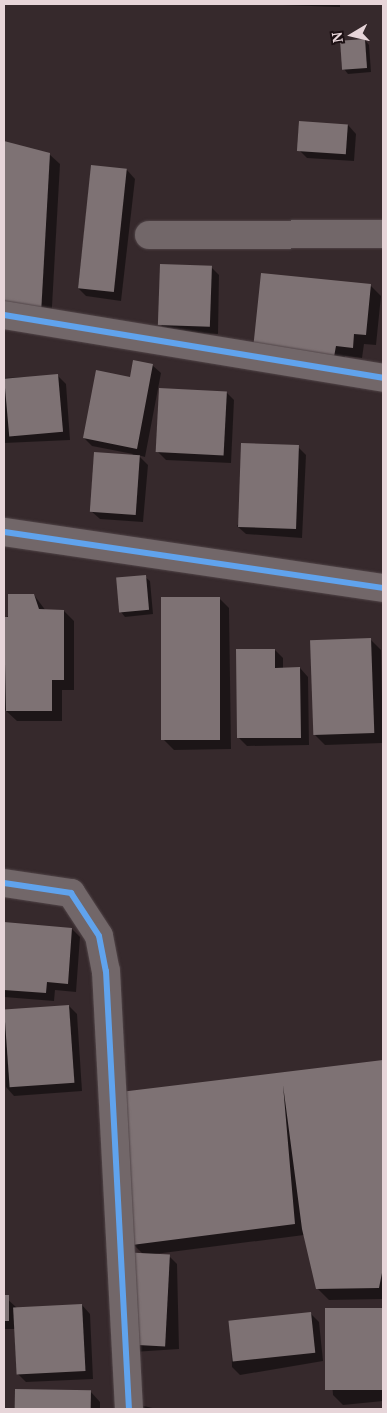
<!DOCTYPE html>
<style>
body{margin:0}
#map{position:relative;width:387px;height:1413px;overflow:hidden;background:#36292c;font-family:"PT Serif",serif}
div>[style]{position:absolute}
.shadow>*{inset:0;background:#0007}
.building>*{inset:0;background:#7e7274;transform-origin:0 0}
.roads{filter:drop-shadow(0 0 1px #514548) drop-shadow(0 0 1px #514548)}
.minor>*{height:28px;margin:-14px;padding:0 14px;transform-origin:14px;border-radius:14px;background:#726769}
.cycleway>*{height:6px;margin:-3px;padding:0 3px;transform-origin:3px;border-radius:3px;background:#60a3ed}
span{translate:-50% -50%;white-space:nowrap;text-align:center;line-height:1.15;-webkit-text-stroke:5px #1c1013;paint-order:stroke}
.frame{position:absolute;inset:0;border:5px solid #e7d5d9;pointer-events:none}
.north{position:absolute;left:327px;top:10px;width:50px;height:50px;-webkit-text-stroke:4px #1c1013;paint-order:stroke;rotate:261deg;font-size:14px;font-weight:700;line-height:20px;text-align:center;color:#e7d5d9}
.north::after{content:'';display:block;margin:auto;width:18px;height:22px;background:#e7d5d9;clip-path:polygon(50% 0,100% 100%,50% 72%,0 100%)}
</style>
<div id="map">
<div class="shadow">
<i style="clip-path:polygon(251px 4px,340px 4px,340px 7px)"></i>
<i style="clip-path:polygon(365px 40px,369px 45px,371px 72px,348px 74px,344px 69px)"></i>
<i style="clip-path:polygon(348px 125px,356px 134px,354px 161px,307px 158px,299px 150px)"></i>
<i style="clip-path:polygon(4px 142px,49px 154px,60px 164px,51px 324px,4px 317px)"></i>
<i style="clip-path:polygon(92px 166px,127px 170px,135px 179px,121px 301px,86px 296px,78px 288px)"></i>
<i style="clip-path:polygon(211px 267px,219px 275px,218px 334px,168px 332px,160px 324px)"></i>
<i style="clip-path:polygon(371px 286px,381px 296px,376px 345px,364px 344px,362px 358px,345px 356px,344px 367px,265px 359px)"></i>
<i style="clip-path:polygon(152px 365px,161px 373px,145px 457px,138px 455px,148px 465px,143px 522px,100px 519px,91px 511px,133px 454px,92px 446px,84px 438px,131px 378px)"></i>
<i style="clip-path:polygon(58px 376px,66px 384px,70px 440px,4px 443px,4px 378px)"></i>
<i style="clip-path:polygon(226px 392px,234px 400px,231px 463px,166px 460px,157px 451px)"></i>
<i style="clip-path:polygon(298px 447px,306px 455px,302px 538px,246px 534px,237px 526px)"></i>
<i style="clip-path:polygon(145px 577px,150px 581px,153px 614px,125px 617px,121px 612px)"></i>
<i style="clip-path:polygon(34px 595px,46px 611px,64px 611px,74px 621px,74px 690px,62px 690px,62px 721px,17px 721px,4px 709px,4px 619px)"></i>
<i style="clip-path:polygon(219px 598px,229px 608px,231px 749px,174px 750px,164px 740px)"></i>
<i style="clip-path:polygon(370px 639px,381px 650px,383px 743px,325px 745px,315px 735px)"></i>
<i style="clip-path:polygon(275px 650px,283px 658px,283px 669px,300px 668px,308px 677px,309px 745px,247px 746px,239px 738px)"></i>
<i style="clip-path:polygon(4px 924px,72px 929px,80px 937px,76px 992px,55px 990px,54px 1001px,4px 997px)"></i>
<i style="clip-path:polygon(69px 1006px,77px 1014px,82px 1091px,14px 1096px,6px 1087px,4px 1011px)"></i>
<i style="clip-path:polygon(383px 1061px,383px 1299px,329px 1300px,317px 1288px,304px 1235px,155px 1254px,169px 1256px,177px 1264px,179px 1349px,133px 1352px,144px 1255px,133px 1244px,113px 1095px)"></i>
<i style="clip-path:polygon(4px 1296px,17px 1308px,82px 1305px,90px 1314px,93px 1379px,26px 1382px,17px 1373px,16px 1329px,4px 1329px)"></i>
<i style="clip-path:polygon(383px 1309px,383px 1401px,343px 1405px,333px 1395px,327px 1314px)"></i>
<i style="clip-path:polygon(311px 1314px,319px 1322px,323px 1361px,240px 1375px,232px 1367px,231px 1328px)"></i>
<i style="clip-path:polygon(16px 1390px,90px 1391px,100px 1402px,100px 1409px,16px 1409px)"></i>
<i style="clip-path:polygon(130px 1403px,157px 1409px,130px 1409px)"></i>
</div>
<div class="building">
<i style="left:365px;top:39px;width:29px;height:25px;rotate:86deg"></i>
<i style="left:299px;top:121px;width:49px;height:30px;rotate:4deg"></i>
<i style="clip-path:polygon(4px 141px,50px 153px,41px 314px,4px 309px)"></i>
<i style="left:91px;top:165px;width:36px;height:124px;rotate:6deg"></i>
<i style="left:160px;top:264px;width:52px;height:61px;rotate:2deg"></i>
<i style="clip-path:polygon(261px 273px,371px 284px,366px 335px,354px 334px,353px 348px,336px 346px,334px 357px,253px 349px)"></i>
<i style="clip-path:polygon(133px 360px,153px 364px,137px 449px,83px 438px,96px 370px,130px 377px)"></i>
<i style="left:58px;top:374px;width:58px;height:54px;rotate:85deg"></i>
<i style="left:159px;top:388px;width:68px;height:64px;rotate:3deg"></i>
<i style="left:241px;top:443px;width:58px;height:84px;rotate:2deg"></i>
<i style="left:94px;top:452px;width:46px;height:60px;rotate:4deg"></i>
<i style="left:146px;top:575px;width:35px;height:30px;rotate:85deg"></i>
<i style="clip-path:polygon(8px 594px,34px 594px,39px 609px,64px 610px,64px 680px,52px 680px,52px 711px,6px 711px,4px 617px,8px 617px)"></i>
<i style="left:161px;top:597px;width:59px;height:143px"></i>
<i style="left:371px;top:638px;width:95px;height:61px;rotate:88deg"></i>
<i style="clip-path:polygon(236px 649px,275px 649px,275px 668px,300px 667px,301px 738px,237px 738px)"></i>
<i style="clip-path:polygon(4px 922px,72px 928px,68px 984px,47px 982px,46px 993px,4px 990px)"></i>
<i style="left:69px;top:1005px;width:78px;height:65px;rotate:86deg"></i>
<i style="clip-path:polygon(383px 1060px,383px 1268px,379px 1288px,316px 1289px,302px 1229px,283px 1085px,295px 1224px,132px 1245px,112px 1093px)"></i>
<i style="left:120px;top:1252px;width:50px;height:92px;rotate:3deg"></i>
<i style="left:4px;top:1295px;width:5px;height:26px"></i>
<i style="left:82px;top:1304px;width:67px;height:69px;rotate:87deg"></i>
<i style="left:383px;top:1308px;width:82px;height:58px;rotate:90deg"></i>
<i style="left:311px;top:1312px;width:41px;height:83px;rotate:84deg"></i>
<i style="left:15px;top:1389px;width:76px;height:20px;rotate:1deg"></i>
</div>
<div class="roads">
<div class="minor">
<i style="left:149px;top:235px;width:234px;rotate:-0.2deg"></i>
<i style="left:4px;top:315px;width:384px;rotate:9.4deg"></i>
<i style="left:4px;top:532px;width:383px;rotate:8.4deg"></i>
<i style="left:4px;top:883px;width:68px;rotate:8.5deg"></i>
<i style="left:71px;top:893px;width:51px;rotate:56.9deg"></i>
<i style="left:99px;top:936px;width:36px;rotate:79deg"></i>
<i style="left:106px;top:971px;width:439px;rotate:87deg"></i>
</div>
</div>
<div class="cycleway">
<i style="left:4px;top:315px;width:384px;rotate:9.4deg"></i>
<i style="left:4px;top:532px;width:383px;rotate:8.4deg"></i>
<i style="left:4px;top:883px;width:68px;rotate:8.5deg"></i>
<i style="left:71px;top:893px;width:51px;rotate:56.9deg"></i>
<i style="left:99px;top:936px;width:36px;rotate:79deg"></i>
<i style="left:106px;top:971px;width:439px;rotate:87deg"></i>
</div>
<div class="frame"></div>
<div class="north">N</div>
</div>
